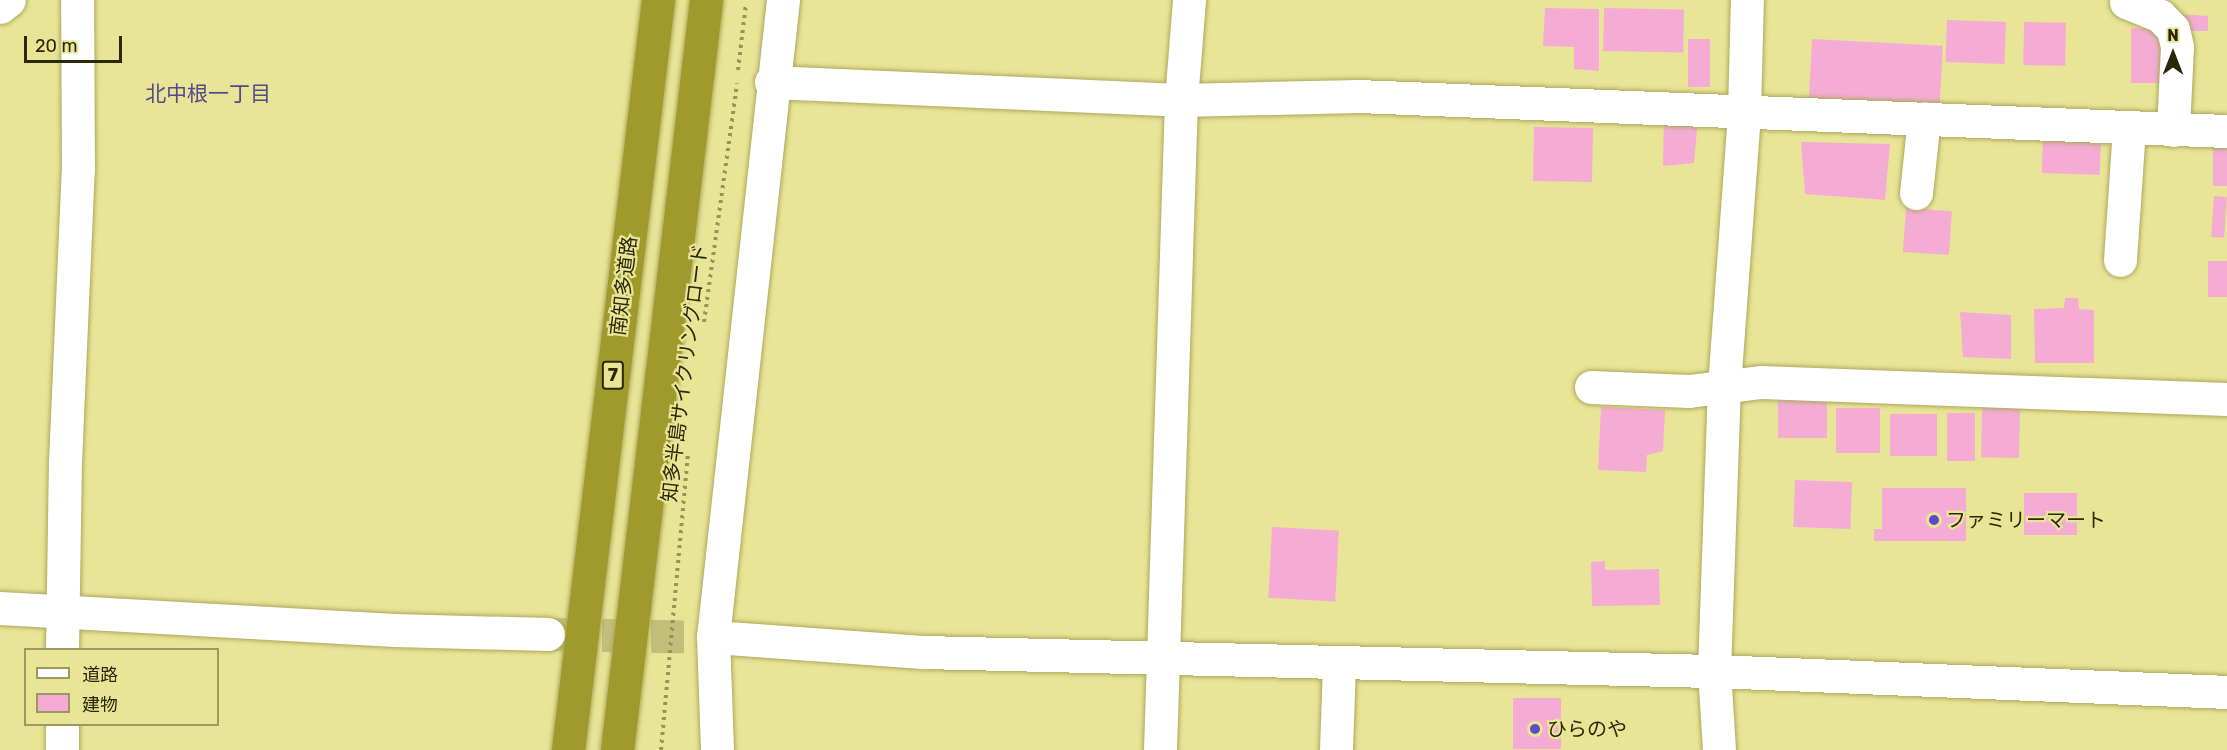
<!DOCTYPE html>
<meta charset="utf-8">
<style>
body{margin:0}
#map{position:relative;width:2227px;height:750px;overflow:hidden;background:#e9e597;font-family:Rubik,"Noto Sans JP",sans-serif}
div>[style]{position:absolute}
.building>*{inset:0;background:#f5acd4;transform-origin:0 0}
.minor-tunnel>*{height:33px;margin-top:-16.5px;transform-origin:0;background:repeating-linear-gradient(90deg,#c3bf7a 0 33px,transparent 0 49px)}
.path>*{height:4px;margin-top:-2px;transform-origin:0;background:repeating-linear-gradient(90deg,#979459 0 3px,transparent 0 7.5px)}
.roads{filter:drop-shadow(0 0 2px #aca85c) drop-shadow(0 0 2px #aca85c)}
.minor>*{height:33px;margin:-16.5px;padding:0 16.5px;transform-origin:16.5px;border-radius:16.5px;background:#fff}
.highway>*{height:33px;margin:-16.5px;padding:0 16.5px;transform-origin:16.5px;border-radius:16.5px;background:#a0992b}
.dots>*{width:16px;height:16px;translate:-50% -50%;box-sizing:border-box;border:3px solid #e9e597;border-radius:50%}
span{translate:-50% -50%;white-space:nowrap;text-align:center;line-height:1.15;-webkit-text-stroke:4.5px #e9e597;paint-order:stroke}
.shield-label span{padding:2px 4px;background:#e9e597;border:2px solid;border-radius:4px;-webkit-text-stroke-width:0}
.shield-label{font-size:18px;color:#2a2807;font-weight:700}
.street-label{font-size:20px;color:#2a2807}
.poi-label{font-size:20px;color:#2a2807}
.left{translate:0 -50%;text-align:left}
.neighbourhood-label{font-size:21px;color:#504b89}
.legend{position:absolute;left:24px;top:648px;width:195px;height:78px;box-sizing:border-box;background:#e9e597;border:2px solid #9d995d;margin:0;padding:8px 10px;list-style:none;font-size:18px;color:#2a2807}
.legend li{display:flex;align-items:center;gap:12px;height:30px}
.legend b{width:30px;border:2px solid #9d995d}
.north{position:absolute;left:2143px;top:24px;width:60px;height:60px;-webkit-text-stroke:4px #e9e597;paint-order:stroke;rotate:0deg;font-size:16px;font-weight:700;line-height:24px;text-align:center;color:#2a2807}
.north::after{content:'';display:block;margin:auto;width:21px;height:27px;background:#2a2807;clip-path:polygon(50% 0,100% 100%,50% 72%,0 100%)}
.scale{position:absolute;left:24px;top:36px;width:98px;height:27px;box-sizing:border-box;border:3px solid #2a2807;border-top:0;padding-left:8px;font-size:18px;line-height:21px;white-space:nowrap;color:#2a2807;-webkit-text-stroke:4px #e9e597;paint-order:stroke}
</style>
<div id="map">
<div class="building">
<i style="clip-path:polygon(1545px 8px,1599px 9px,1599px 71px,1574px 69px,1574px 47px,1543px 46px)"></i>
<i style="left:1604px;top:8px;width:80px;height:43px;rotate:1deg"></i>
<i style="clip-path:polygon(2179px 14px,2208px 16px,2208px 31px,2180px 31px)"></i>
<i style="left:1947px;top:20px;width:59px;height:42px;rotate:2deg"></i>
<i style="left:2024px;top:22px;width:42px;height:43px;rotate:1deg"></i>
<i style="left:2131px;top:28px;width:30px;height:55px"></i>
<i style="left:1688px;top:39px;width:22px;height:48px"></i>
<i style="left:1812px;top:39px;width:131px;height:61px;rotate:3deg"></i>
<i style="clip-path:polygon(1664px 118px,1698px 119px,1694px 163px,1663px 166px)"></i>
<i style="left:1593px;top:128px;width:54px;height:59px;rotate:91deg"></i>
<i style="left:2043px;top:137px;width:58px;height:36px;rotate:2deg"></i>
<i style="left:2213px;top:141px;width:14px;height:45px"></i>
<i style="clip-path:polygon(1801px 142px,1890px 144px,1885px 200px,1805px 194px)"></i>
<i style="left:2214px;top:196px;width:13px;height:41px;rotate:4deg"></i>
<i style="left:1906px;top:208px;width:46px;height:44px;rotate:4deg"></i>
<i style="left:2208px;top:261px;width:19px;height:36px"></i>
<i style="clip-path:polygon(2065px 298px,2078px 298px,2079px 309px,2094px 310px,2094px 363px,2035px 363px,2034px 309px,2064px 308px)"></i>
<i style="clip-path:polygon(1960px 312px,2011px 315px,2011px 359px,1963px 357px)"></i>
<i style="left:1778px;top:397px;width:49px;height:41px"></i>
<i style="left:2020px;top:404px;width:54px;height:38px;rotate:91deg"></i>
<i style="clip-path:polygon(1601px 407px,1665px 410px,1663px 451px,1647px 455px,1646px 472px,1598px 470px)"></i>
<i style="left:1836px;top:408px;width:44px;height:45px"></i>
<i style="left:1975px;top:413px;width:48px;height:28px;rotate:90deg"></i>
<i style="left:1890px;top:414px;width:47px;height:42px"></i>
<i style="left:1795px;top:480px;width:57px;height:47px;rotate:2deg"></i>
<i style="clip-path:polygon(1882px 488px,1966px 488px,1966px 541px,1874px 541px,1874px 529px,1882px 529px)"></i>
<i style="left:2077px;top:493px;width:42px;height:53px;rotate:90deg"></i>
<i style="left:1272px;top:527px;width:67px;height:71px;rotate:3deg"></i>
<i style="clip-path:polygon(1605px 561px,1605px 570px,1659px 569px,1660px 605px,1592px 606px,1591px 562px)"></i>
<i style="left:1513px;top:698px;width:48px;height:51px"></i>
</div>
<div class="minor-tunnel">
<i style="left:553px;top:634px;width:160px;rotate:1.1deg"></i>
</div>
<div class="path">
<i style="left:738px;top:70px;width:67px;rotate:-83.2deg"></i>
<i style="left:704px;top:322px;width:241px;rotate:-82.1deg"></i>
<i style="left:661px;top:750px;width:296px;rotate:-84.8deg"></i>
</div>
<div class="roads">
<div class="minor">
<i style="left:2126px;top:2px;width:37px;rotate:22deg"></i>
<i style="left:2160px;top:16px;width:18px;rotate:45deg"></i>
<i style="left:2173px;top:29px;width:18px;rotate:77deg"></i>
<i style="left:2177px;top:47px;width:83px;rotate:92.8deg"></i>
<i style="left:0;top:7px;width:11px;rotate:-38deg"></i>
<i style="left:771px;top:82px;width:410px;rotate:2.5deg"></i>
<i style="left:1181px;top:100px;width:177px;rotate:-1.3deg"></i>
<i style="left:1358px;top:96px;width:870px;rotate:2.31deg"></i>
<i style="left:1916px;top:193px;width:75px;rotate:-83.9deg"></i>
<i style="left:2120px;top:260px;width:133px;rotate:-86.1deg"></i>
<i style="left:1591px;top:387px;width:98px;rotate:2.3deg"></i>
<i style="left:1689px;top:391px;width:73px;rotate:-7.1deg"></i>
<i style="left:1761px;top:382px;width:466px;rotate:2.1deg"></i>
<i style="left:0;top:608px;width:395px;rotate:3.2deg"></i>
<i style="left:394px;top:630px;width:154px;rotate:1.5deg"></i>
<i style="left:713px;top:637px;width:211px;rotate:4.1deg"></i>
<i style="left:923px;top:652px;width:791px;rotate:1.38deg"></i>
<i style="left:1714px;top:671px;width:513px;rotate:2.34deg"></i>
<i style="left:62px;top:650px;width:188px;rotate:-89.1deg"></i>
<i style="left:65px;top:462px;width:292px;rotate:-87.5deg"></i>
<i style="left:78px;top:170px;width:170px;rotate:-90.3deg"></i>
<i style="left:62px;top:724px;width:26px;rotate:90deg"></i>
<i style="left:717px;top:750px;width:113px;rotate:-92deg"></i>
<i style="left:713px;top:637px;width:641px;rotate:-83.73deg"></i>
<i style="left:1160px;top:750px;width:650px;rotate:-88.15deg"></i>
<i style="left:1181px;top:100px;width:100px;rotate:-85.4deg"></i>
<i style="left:1336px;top:750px;width:85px;rotate:-88deg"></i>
<i style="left:1719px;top:750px;width:79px;rotate:-93.6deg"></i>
<i style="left:1714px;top:671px;width:285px;rotate:-88deg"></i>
<i style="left:1724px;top:386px;width:276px;rotate:-85.8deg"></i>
<i style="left:1744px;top:111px;width:111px;rotate:-88.5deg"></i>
</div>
<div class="highway">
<i style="left:568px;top:750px;width:755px;rotate:-83.16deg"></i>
<i style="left:617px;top:750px;width:755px;rotate:-83.23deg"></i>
</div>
</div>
<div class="dots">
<i style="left:1934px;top:520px;background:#5e4ac2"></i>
<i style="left:1535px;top:729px;background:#5e4ac2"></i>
</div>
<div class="shield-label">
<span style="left:613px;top:375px">7</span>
</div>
<div class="street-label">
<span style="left:624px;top:286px;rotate:-83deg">南知多道路</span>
<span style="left:685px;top:373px;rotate:-83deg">知多半島サイクリングロード</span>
</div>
<div class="poi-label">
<span class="left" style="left:1946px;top:520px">ファミリーマート</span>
<span class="left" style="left:1547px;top:729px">ひらのや</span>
</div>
<div class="neighbourhood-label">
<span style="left:208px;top:94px">北中根一丁目</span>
</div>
<ul class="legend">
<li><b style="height:8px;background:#fff"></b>道路</li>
<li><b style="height:16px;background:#f5acd4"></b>建物</li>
</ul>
<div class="north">N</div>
<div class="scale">20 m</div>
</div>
